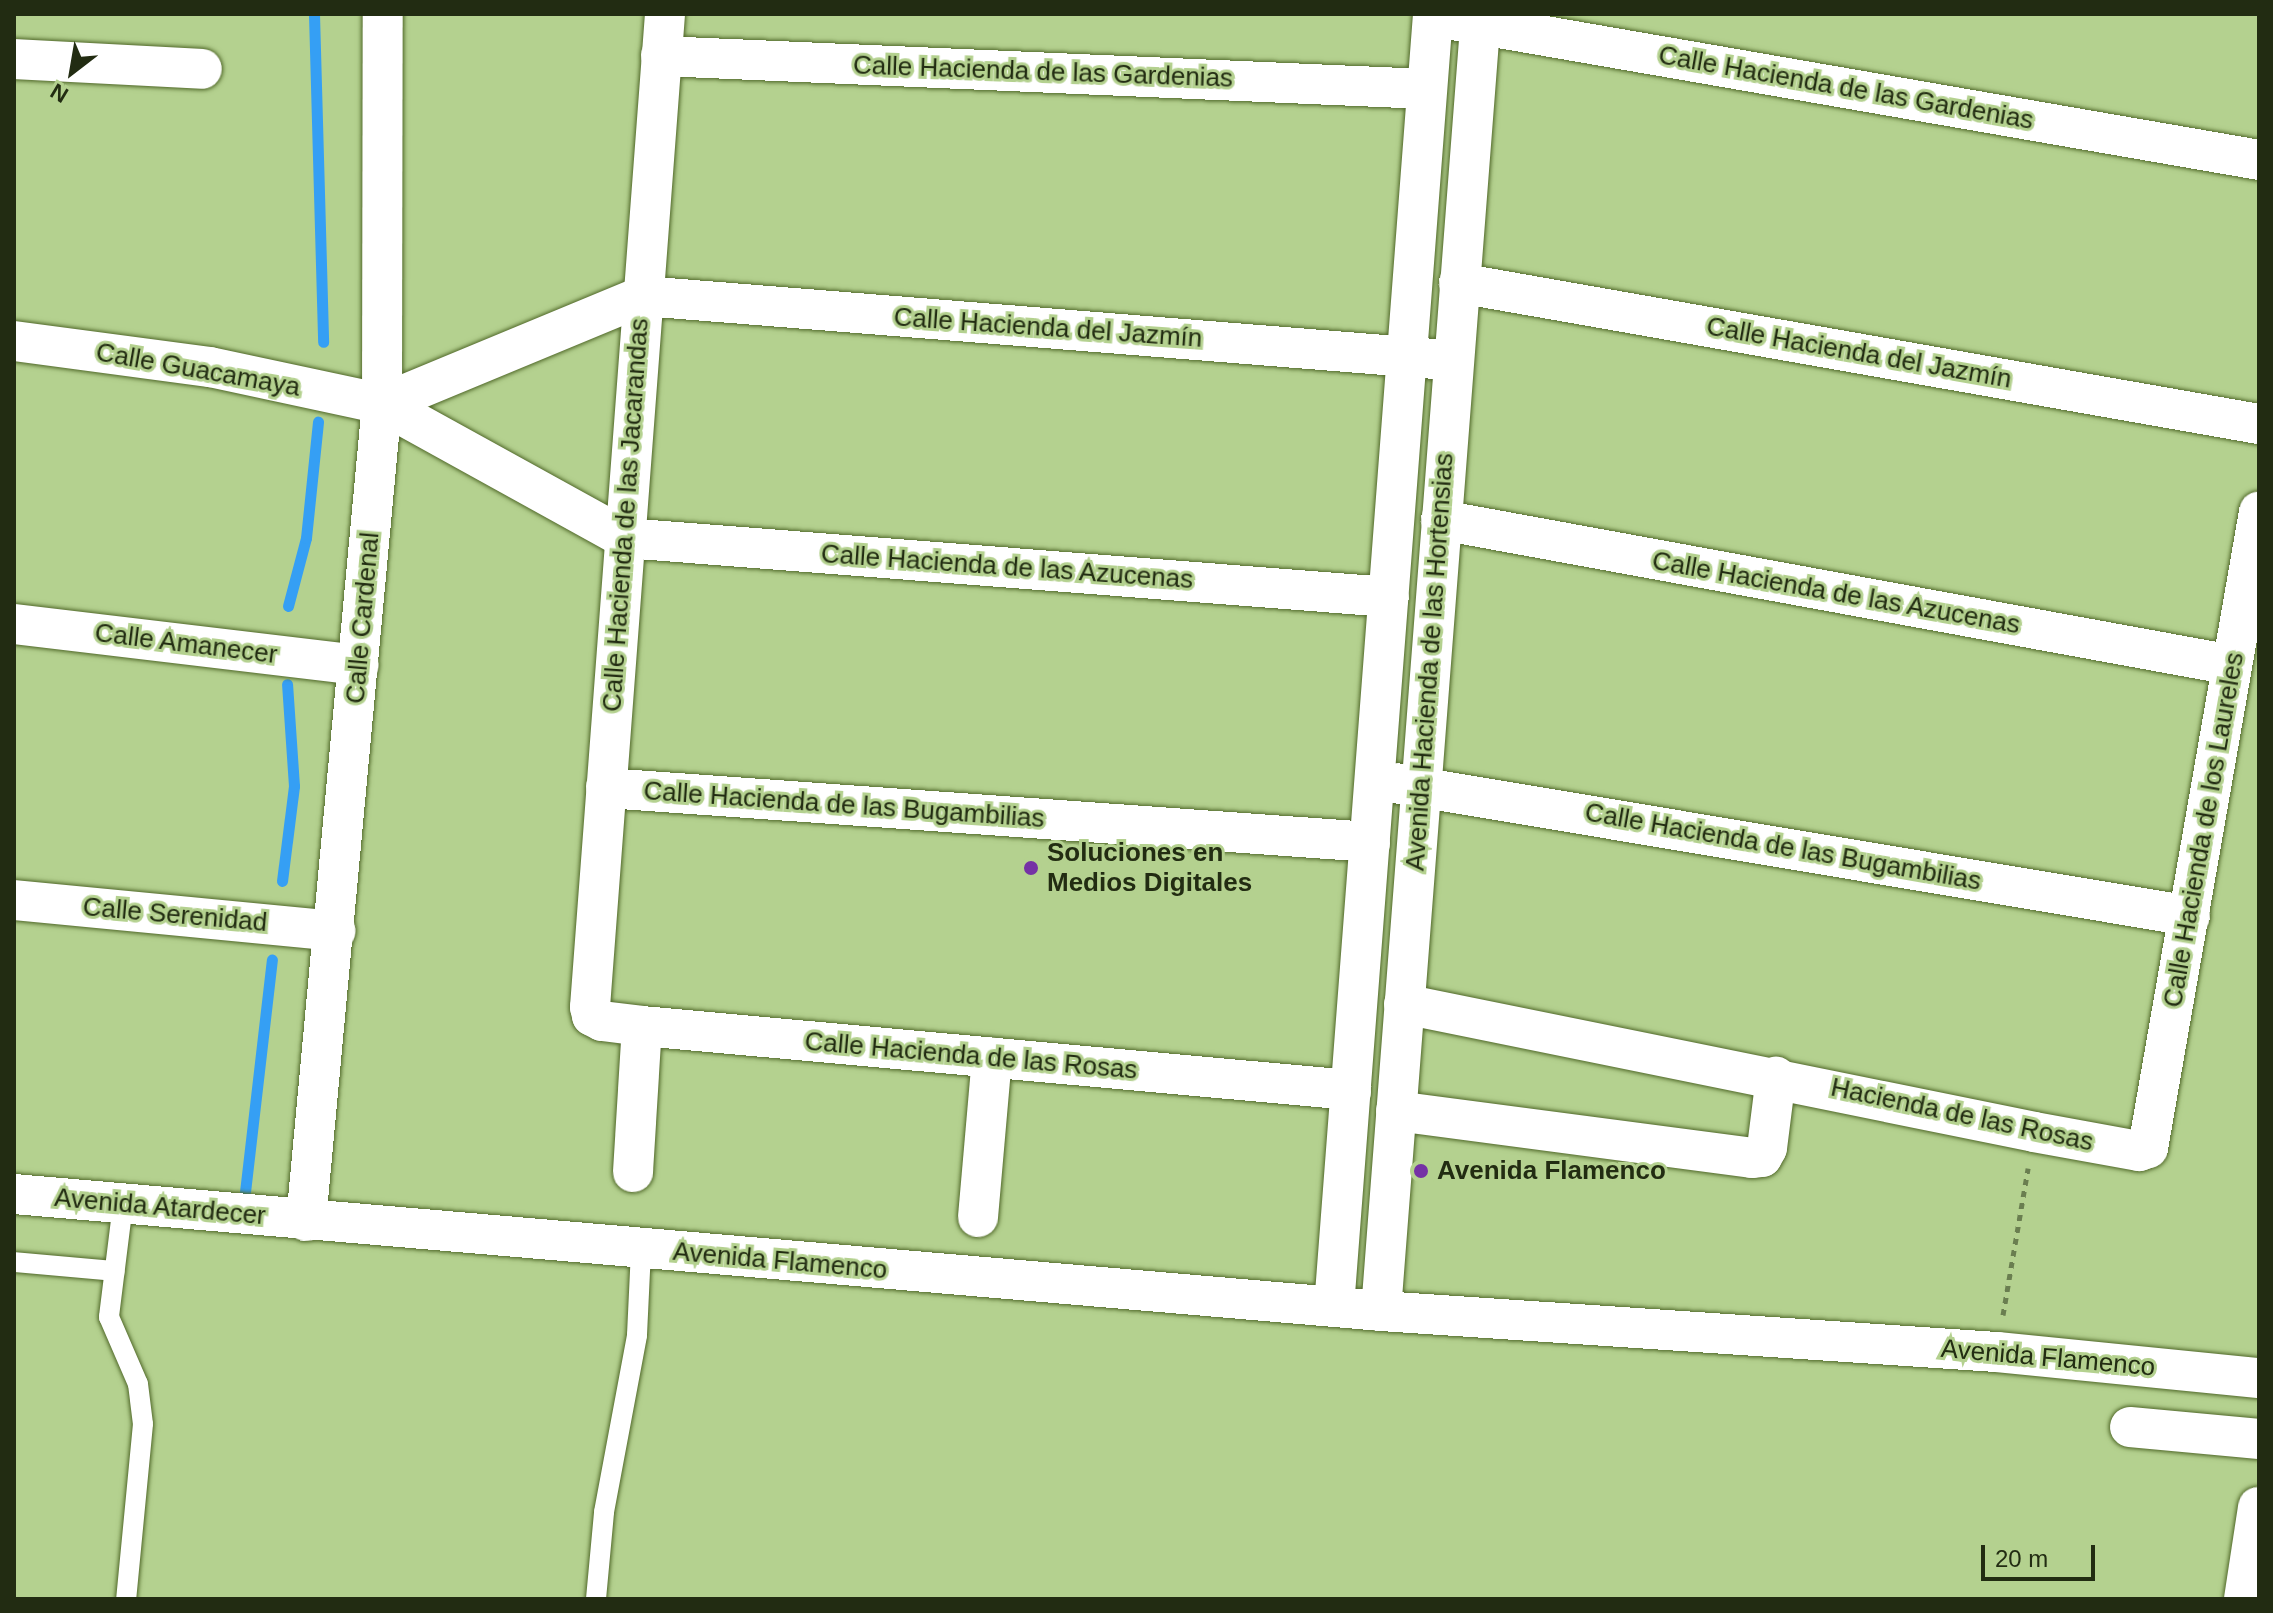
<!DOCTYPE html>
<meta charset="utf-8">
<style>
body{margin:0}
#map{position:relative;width:2273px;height:1613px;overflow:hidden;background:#b4d18f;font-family:Helvetica,sans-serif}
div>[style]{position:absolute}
.stream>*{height:11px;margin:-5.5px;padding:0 5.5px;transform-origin:5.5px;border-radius:5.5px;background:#359ff4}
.path>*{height:5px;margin-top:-2.5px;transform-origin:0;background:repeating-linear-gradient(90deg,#6a7e50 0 6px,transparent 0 12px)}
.roads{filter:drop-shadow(0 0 2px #51692a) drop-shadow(0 0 2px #51692a)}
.service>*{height:20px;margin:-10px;padding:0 10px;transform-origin:10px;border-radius:10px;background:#fff}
.minor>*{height:40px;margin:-20px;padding:0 20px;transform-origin:20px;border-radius:20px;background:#fff}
.dots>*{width:22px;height:22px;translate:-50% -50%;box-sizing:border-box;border:4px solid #b4d18f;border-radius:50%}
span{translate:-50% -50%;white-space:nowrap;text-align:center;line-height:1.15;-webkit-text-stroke:6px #b4d18f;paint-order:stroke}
.street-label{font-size:26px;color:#222c12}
.poi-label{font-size:26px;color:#222c12;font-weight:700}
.left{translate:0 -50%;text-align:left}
.frame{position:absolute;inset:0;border:16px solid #222c12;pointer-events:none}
.north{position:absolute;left:32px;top:32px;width:80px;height:80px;-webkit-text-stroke:6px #b4d18f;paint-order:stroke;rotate:211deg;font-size:22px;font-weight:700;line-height:32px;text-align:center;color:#222c12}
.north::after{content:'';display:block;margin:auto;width:28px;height:36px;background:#222c12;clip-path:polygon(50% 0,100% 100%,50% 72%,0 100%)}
.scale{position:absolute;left:1981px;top:1545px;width:114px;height:36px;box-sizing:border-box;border:4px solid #222c12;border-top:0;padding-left:10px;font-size:24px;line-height:28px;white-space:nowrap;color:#222c12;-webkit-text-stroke:6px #b4d18f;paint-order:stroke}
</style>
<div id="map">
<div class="stream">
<i style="left:314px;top:14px;width:328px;rotate:88.4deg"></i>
<i style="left:288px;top:606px;width:70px;rotate:-75.2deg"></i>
<i style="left:306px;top:538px;width:117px;rotate:-84.1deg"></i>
<i style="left:282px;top:881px;width:96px;rotate:-82.8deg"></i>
<i style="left:294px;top:786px;width:102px;rotate:-93.9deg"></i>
<i style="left:245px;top:1192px;width:234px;rotate:-83.4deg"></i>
</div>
<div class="path">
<i style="left:2003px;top:1315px;width:149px;rotate:-80.3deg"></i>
</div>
<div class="roads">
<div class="service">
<i style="left:123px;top:1204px;width:114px;rotate:97.1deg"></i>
<i style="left:109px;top:1317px;width:73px;rotate:66.6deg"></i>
<i style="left:138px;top:1384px;width:40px;rotate:82.9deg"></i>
<i style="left:143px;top:1424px;width:176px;rotate:95.5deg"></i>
<i style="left:14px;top:1262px;width:101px;rotate:5.1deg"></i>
<i style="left:596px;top:1599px;width:87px;rotate:-84.7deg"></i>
<i style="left:604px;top:1512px;width:180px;rotate:-79.4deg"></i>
<i style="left:637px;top:1335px;width:86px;rotate:-87.3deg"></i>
</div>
<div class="minor">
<i style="left:665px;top:14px;width:996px;rotate:94.32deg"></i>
<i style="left:590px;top:1007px;width:9px;rotate:77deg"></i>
<i style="left:592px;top:1016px;width:11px;rotate:27deg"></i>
<i style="left:602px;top:1021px;width:40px;rotate:7.1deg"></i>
<i style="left:642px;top:1026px;width:712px;rotate:5.16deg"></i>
<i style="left:1453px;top:20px;width:818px;rotate:9.85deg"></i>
<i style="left:661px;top:56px;width:765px;rotate:2.47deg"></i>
<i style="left:14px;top:59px;width:188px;rotate:3deg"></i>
<i style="left:1459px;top:283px;width:812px;rotate:10deg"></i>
<i style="left:14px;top:341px;width:198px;rotate:7.6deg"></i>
<i style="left:210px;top:367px;width:176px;rotate:12.1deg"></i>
<i style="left:382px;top:404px;width:277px;rotate:28.9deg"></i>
<i style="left:625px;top:538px;width:766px;rotate:4.42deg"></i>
<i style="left:382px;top:404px;width:282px;rotate:-22.5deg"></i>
<i style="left:643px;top:296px;width:794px;rotate:4.55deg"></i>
<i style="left:1441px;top:520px;width:804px;rotate:10.39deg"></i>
<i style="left:14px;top:624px;width:347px;rotate:6.8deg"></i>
<i style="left:1395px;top:783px;width:806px;rotate:9.5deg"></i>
<i style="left:606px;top:788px;width:766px;rotate:4.04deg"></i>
<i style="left:14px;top:900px;width:323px;rotate:5.5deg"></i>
<i style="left:1404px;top:1004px;width:643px;rotate:11.48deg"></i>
<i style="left:2034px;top:1132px;width:107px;rotate:10.3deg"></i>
<i style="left:2139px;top:1151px;width:9px;rotate:-18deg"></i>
<i style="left:2148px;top:1148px;width:646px;rotate:-80.1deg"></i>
<i style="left:1396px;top:1111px;width:359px;rotate:7.5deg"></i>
<i style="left:1752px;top:1158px;width:10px;rotate:-6deg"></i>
<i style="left:1762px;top:1157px;width:10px;rotate:-61deg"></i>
<i style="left:1767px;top:1148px;width:72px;rotate:-82.8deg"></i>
<i style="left:633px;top:1172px;width:146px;rotate:-86.5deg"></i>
<i style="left:14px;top:1194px;width:1372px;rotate:4.89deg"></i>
<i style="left:1381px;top:1311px;width:617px;rotate:3.81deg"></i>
<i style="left:1997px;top:1352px;width:263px;rotate:5.7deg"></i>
<i style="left:978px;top:1217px;width:160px;rotate:-85deg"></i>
<i style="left:306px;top:1221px;width:821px;rotate:-84.69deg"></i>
<i style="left:382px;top:404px;width:390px;rotate:-89.9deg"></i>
<i style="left:1334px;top:1307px;width:1297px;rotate:-85.62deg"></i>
<i style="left:1381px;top:1311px;width:1301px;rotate:-85.59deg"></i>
<i style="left:2130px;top:1427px;width:130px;rotate:5.3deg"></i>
<i style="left:2244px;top:1599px;width:93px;rotate:-81.3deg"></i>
</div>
</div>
<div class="dots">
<i style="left:1031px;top:868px;background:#7531a5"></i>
<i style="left:1421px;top:1171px;background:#7531a5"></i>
</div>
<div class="street-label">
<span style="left:1043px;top:72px;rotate:2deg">Calle Hacienda de las Gardenias</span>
<span style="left:1846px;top:88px;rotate:10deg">Calle Hacienda de las Gardenias</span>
<span style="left:1048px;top:328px;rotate:4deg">Calle Hacienda del Jazmín</span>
<span style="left:1859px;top:353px;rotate:10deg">Calle Hacienda del Jazmín</span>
<span style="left:198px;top:370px;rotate:10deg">Calle Guacamaya</span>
<span style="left:626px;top:515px;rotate:-86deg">Calle Hacienda de las Jacarandas</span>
<span style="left:1007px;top:567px;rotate:4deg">Calle Hacienda de las Azucenas</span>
<span style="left:1836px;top:593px;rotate:10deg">Calle Hacienda de las Azucenas</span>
<span style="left:363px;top:618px;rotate:-85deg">Calle Cardenal</span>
<span style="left:186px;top:644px;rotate:7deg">Calle Amanecer</span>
<span style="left:1430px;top:662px;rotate:-86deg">Avenida Hacienda de las Hortensias</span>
<span style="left:844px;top:805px;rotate:4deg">Calle Hacienda de las Bugambilias</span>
<span style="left:2204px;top:830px;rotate:-80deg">Calle Hacienda de los Laureles</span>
<span style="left:1783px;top:847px;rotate:10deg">Calle Hacienda de las Bugambilias</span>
<span style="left:175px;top:915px;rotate:5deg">Calle Serenidad</span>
<span style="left:971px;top:1056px;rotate:5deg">Calle Hacienda de las Rosas</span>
<span style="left:1962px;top:1115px;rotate:12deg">Hacienda de las Rosas</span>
<span style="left:160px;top:1207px;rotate:5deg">Avenida Atardecer</span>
<span style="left:780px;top:1261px;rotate:5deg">Avenida Flamenco</span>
<span style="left:2048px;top:1358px;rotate:5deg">Avenida Flamenco</span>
</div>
<div class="poi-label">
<span class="left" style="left:1047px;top:868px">Soluciones en<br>Medios Digitales</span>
<span class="left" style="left:1437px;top:1171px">Avenida Flamenco</span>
</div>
<div class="frame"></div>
<div class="north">N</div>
<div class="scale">20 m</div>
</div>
